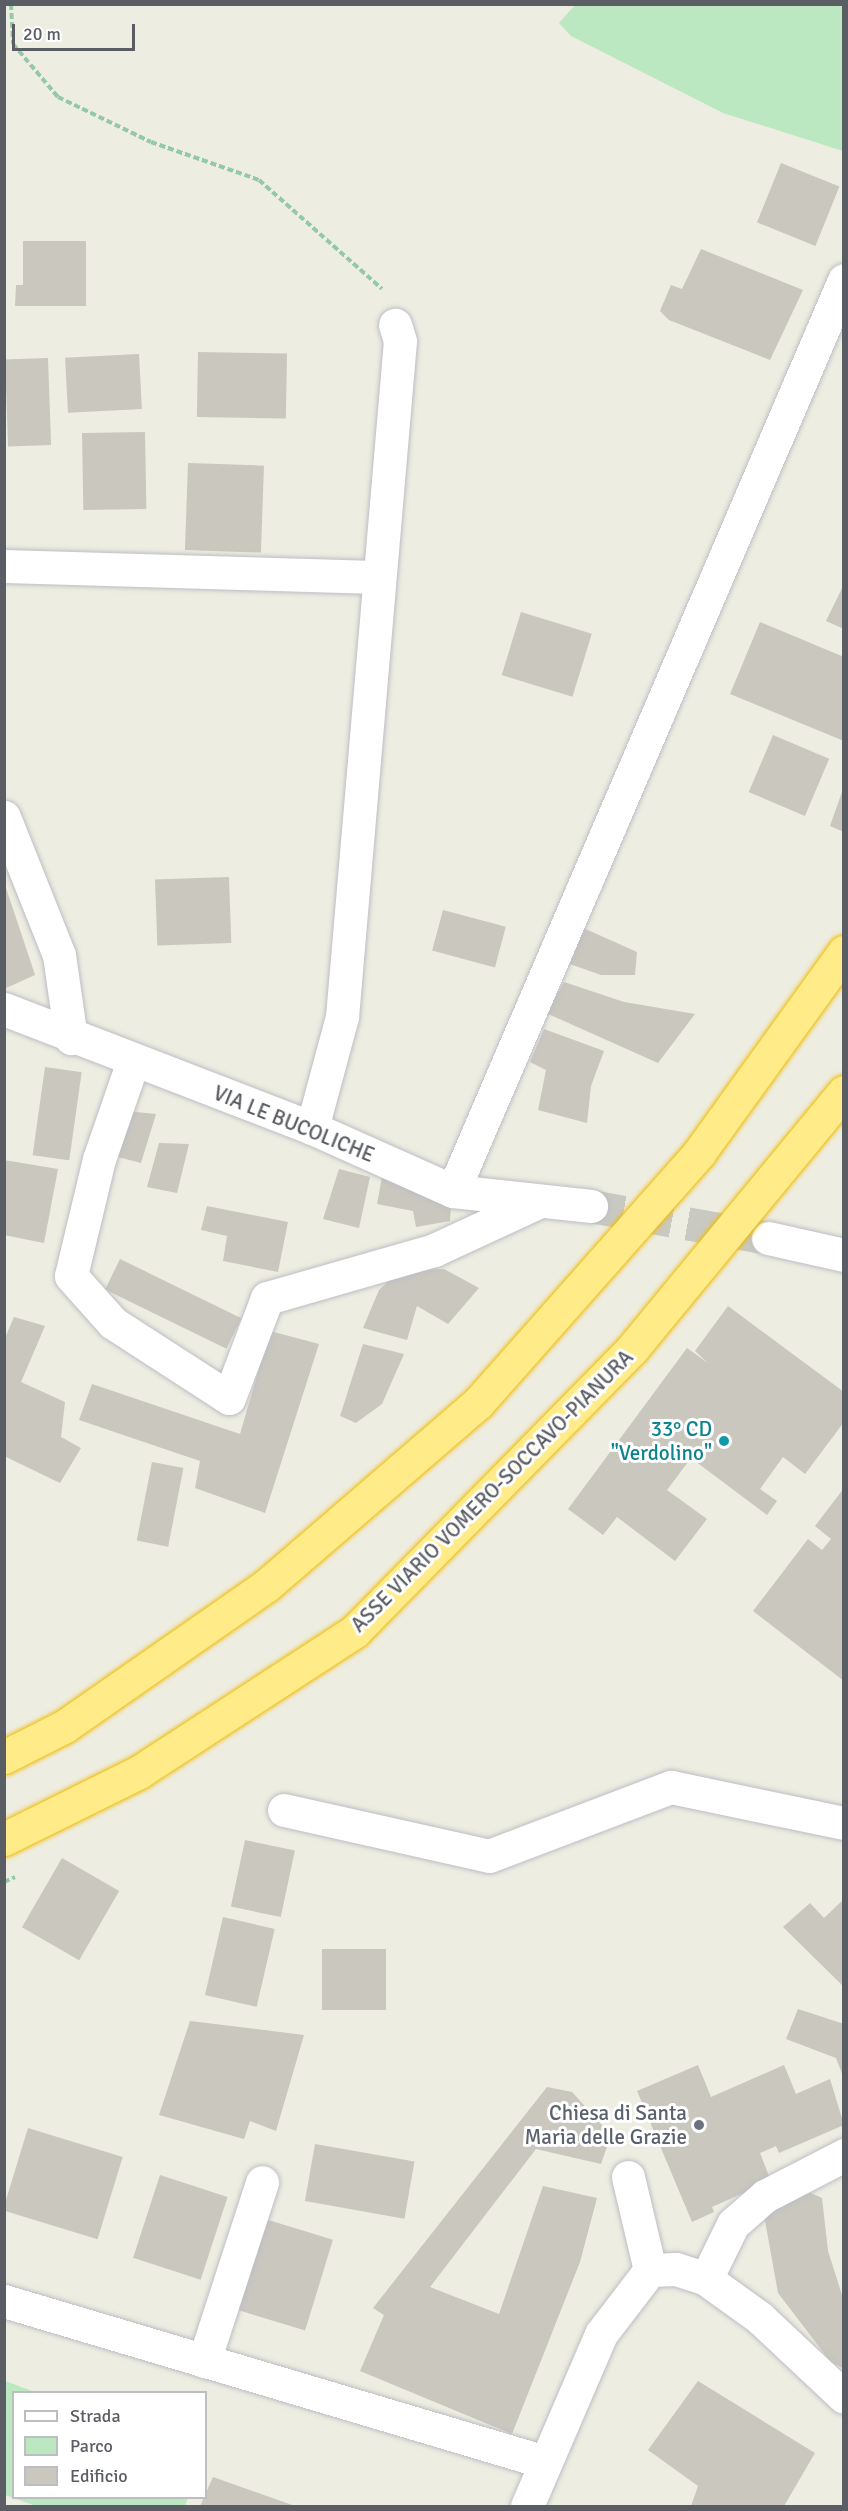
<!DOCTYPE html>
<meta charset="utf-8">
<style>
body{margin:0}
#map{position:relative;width:848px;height:2511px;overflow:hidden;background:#eeede1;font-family:Signika,sans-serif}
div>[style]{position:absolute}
.green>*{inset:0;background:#bbe8c0}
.building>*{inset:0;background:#c9c7be;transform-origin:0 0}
.minor-tunnel>*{height:33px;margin-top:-16.5px;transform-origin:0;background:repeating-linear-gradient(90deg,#c9c9c2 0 33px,transparent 0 49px)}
.path>*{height:4px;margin-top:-2px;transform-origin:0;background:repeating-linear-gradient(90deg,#94c9a8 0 6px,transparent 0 9px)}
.roads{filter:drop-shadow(0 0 2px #bcbec4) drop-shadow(0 0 2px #bcbec4)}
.minor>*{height:33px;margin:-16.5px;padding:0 16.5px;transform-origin:16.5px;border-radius:16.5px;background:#fff}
.bridges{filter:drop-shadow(0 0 2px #f0bb00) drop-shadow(0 0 2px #f0bb00)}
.highway-bridge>*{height:33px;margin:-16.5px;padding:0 16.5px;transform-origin:16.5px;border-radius:16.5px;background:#ffec88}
.dots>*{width:16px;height:16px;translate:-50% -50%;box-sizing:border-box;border:3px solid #fff;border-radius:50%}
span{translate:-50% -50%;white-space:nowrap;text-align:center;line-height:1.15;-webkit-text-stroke:6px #fff;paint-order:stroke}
.street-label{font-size:21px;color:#5a5d64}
.culture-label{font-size:21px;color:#0d838f}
.right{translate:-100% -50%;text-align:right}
.worship-label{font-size:21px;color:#5b616d}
.frame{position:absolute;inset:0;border:6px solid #5a5d64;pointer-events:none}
.legend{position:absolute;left:12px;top:2391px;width:195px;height:108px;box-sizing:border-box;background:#fff;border:2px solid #bdbec1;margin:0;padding:8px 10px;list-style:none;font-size:18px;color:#5a5d64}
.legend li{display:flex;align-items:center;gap:12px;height:30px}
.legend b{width:30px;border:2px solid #bdbec1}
.scale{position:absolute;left:12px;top:24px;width:123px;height:27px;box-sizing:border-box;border:3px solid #5a5d64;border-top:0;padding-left:8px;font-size:18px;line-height:21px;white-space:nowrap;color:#5a5d64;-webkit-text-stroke:4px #fff;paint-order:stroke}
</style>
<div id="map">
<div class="green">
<i style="clip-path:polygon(575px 5px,843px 5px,843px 151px,723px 113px,571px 36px,559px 23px)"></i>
<i style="clip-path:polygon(5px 2381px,35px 2392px,14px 2392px,14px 2498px,188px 2498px,185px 2506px,36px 2506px,5px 2495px)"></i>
</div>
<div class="building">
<i style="left:781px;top:163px;width:63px;height:64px;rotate:22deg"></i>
<i style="clip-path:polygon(23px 241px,86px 241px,86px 306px,15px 306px,16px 285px,23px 285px)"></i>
<i style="clip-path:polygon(701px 249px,803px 290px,770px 360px,669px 320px,660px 311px,671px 285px,682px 289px)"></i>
<i style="left:198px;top:352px;width:89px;height:65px;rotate:1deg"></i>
<i style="left:139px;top:354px;width:55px;height:74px;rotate:87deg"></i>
<i style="left:48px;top:358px;width:87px;height:43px;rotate:88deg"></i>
<i style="left:145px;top:432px;width:77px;height:63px;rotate:89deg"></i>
<i style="left:188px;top:463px;width:76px;height:87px;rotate:2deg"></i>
<i style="clip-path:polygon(844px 584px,844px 629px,826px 621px)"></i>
<i style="left:521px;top:612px;width:74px;height:66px;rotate:17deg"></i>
<i style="clip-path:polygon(760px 622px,844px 657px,844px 741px,730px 694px)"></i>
<i style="left:773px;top:735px;width:61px;height:62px;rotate:23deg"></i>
<i style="clip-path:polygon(843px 789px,844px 789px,844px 832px,830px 826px)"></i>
<i style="left:229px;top:877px;width:66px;height:74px;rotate:88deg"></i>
<i style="clip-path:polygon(4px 882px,35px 975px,4px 989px)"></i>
<i style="left:443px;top:910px;width:65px;height:42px;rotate:15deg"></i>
<i style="clip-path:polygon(581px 927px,637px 952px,635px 975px,601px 975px,570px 964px)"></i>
<i style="clip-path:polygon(564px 982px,624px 1002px,695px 1014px,658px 1063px,546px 1013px)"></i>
<i style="clip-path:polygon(544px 1029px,604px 1051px,591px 1086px,587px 1123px,538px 1110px,546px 1070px,530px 1062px)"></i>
<i style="left:45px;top:1067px;width:37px;height:89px;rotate:8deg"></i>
<i style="clip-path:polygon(126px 1111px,156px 1114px,141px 1163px,114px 1156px)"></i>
<i style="clip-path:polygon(159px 1143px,189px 1144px,177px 1193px,147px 1187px)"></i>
<i style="clip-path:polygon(4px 1160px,58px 1169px,44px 1243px,4px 1235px)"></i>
<i style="clip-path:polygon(339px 1169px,370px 1177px,359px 1228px,323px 1219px)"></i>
<i style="clip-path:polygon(382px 1177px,451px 1206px,450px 1221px,416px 1227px,413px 1211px,377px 1204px)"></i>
<i style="clip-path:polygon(207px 1206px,288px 1222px,278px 1272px,223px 1261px,227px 1236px,201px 1230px)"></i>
<i style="left:120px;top:1259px;width:135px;height:34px;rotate:26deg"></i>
<i style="clip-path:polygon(444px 1269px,479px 1288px,448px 1324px,417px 1306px,407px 1340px,363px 1328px,379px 1290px,399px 1271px)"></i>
<i style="clip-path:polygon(728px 1306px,844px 1392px,844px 1422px,805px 1474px,783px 1457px,760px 1489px,777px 1501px,767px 1515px,691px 1458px,667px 1490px,707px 1519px,675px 1561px,617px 1517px,603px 1535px,568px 1509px,687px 1348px,708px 1363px,695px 1351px)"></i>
<i style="clip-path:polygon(14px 1317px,45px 1326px,21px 1382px,65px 1402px,61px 1437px,81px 1448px,60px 1483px,4px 1456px,4px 1340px)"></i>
<i style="clip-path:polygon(270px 1331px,319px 1344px,265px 1513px,195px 1488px,200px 1461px,79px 1420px,92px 1384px,240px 1434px)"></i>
<i style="clip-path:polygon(363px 1344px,404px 1354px,382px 1404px,356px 1423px,340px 1416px)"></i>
<i style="left:152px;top:1462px;width:32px;height:80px;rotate:11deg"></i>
<i style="clip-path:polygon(844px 1488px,844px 1681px,753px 1611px,808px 1539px,822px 1550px,831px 1539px,815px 1526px)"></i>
<i style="left:245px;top:1840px;width:51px;height:68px;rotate:12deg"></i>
<i style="left:62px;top:1858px;width:66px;height:80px;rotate:30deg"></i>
<i style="clip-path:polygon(844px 1899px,844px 1987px,783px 1927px,810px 1903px,824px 1918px)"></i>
<i style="left:223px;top:1917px;width:53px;height:80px;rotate:13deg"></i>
<i style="left:386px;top:1949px;width:61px;height:64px;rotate:90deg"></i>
<i style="clip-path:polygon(798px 2009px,844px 2024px,844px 2079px,836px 2058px,786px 2039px)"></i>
<i style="clip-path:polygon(190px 2021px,304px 2035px,276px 2131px,250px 2121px,244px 2139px,159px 2115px)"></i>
<i style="clip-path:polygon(698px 2065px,711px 2097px,784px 2065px,796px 2094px,830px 2079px,844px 2125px,779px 2153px,776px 2146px,760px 2153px,771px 2181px,712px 2207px,714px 2212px,692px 2222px,637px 2091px)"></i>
<i style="clip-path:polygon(547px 2087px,572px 2092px,611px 2135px,601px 2164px,536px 2149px,430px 2287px,499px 2314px,543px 2186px,597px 2198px,580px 2262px,512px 2434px,360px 2371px,384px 2315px,373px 2308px)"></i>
<i style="left:28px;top:2128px;width:99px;height:86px;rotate:17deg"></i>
<i style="left:315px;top:2144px;width:101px;height:58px;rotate:10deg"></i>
<i style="left:160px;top:2175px;width:71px;height:87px;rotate:18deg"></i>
<i style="clip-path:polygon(800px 2188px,822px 2198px,828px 2251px,844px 2301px,844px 2369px,830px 2361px,778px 2293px,764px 2215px)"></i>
<i style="left:265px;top:2219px;width:71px;height:95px;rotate:17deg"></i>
<i style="clip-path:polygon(698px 2381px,815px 2453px,784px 2506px,691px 2506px,698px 2486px,648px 2450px)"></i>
<i style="clip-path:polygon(213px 2477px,295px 2506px,200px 2506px)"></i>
</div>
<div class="minor-tunnel">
<i style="left:591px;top:1206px;width:180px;rotate:10.2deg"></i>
</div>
<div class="path">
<i style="left:11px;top:4px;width:40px;rotate:87.1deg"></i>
<i style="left:13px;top:44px;width:70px;rotate:49.7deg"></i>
<i style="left:58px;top:97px;width:103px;rotate:25.8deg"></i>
<i style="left:151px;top:142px;width:114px;rotate:19.4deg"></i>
<i style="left:259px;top:180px;width:164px;rotate:41.5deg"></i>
<i style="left:4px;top:1882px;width:12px;rotate:-24deg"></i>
</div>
<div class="roads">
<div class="minor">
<i style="left:4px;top:566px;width:373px;rotate:1.7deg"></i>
<i style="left:4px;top:817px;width:149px;rotate:68.3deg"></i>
<i style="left:59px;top:955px;width:84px;rotate:81.8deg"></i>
<i style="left:4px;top:1009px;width:330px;rotate:21.1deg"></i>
<i style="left:312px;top:1128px;width:154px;rotate:24.1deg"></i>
<i style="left:453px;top:1191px;width:139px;rotate:6.2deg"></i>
<i style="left:133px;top:1061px;width:104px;rotate:109.1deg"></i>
<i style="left:99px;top:1159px;width:120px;rotate:103.5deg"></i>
<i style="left:71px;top:1276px;width:63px;rotate:48.2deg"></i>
<i style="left:113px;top:1323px;width:138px;rotate:32.9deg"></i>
<i style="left:229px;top:1398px;width:107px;rotate:-69.2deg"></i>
<i style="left:267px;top:1298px;width:174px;rotate:-16deg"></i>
<i style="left:434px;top:1250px;width:117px;rotate:-24.8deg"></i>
<i style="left:312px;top:1128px;width:115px;rotate:-74.9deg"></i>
<i style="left:342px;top:1017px;width:678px;rotate:-85.1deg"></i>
<i style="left:400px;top:341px;width:17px;rotate:-107deg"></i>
<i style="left:453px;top:1191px;width:991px;rotate:-66.77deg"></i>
<i style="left:768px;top:1238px;width:78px;rotate:12.6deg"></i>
<i style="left:284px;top:1810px;width:210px;rotate:12.6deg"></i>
<i style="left:489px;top:1856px;width:195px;rotate:-20.8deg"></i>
<i style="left:671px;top:1787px;width:177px;rotate:11.8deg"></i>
<i style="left:628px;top:2177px;width:96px;rotate:76.7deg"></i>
<i style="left:706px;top:2279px;width:61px;rotate:-63.9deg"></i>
<i style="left:733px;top:2224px;width:43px;rotate:-41.2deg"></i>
<i style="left:765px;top:2196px;width:89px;rotate:-27.4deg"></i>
<i style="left:4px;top:2301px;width:564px;rotate:16.57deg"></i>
<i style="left:204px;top:2361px;width:188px;rotate:-72deg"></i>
<i style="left:527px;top:2506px;width:187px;rotate:-66.7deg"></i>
<i style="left:601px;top:2334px;width:81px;rotate:-52.6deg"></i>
<i style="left:650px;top:2270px;width:26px;rotate:-2deg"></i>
<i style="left:676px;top:2269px;width:32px;rotate:18deg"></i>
<i style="left:706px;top:2279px;width:67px;rotate:35.8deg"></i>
<i style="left:760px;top:2318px;width:115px;rotate:43.2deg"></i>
</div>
</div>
<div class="bridges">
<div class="highway-bridge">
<i style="left:4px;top:1757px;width:68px;rotate:-26.9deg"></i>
<i style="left:65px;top:1726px;width:246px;rotate:-34.9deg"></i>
<i style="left:267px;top:1585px;width:279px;rotate:-40.8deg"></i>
<i style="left:478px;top:1403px;width:334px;rotate:-48.5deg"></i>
<i style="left:699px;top:1153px;width:248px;rotate:-54.2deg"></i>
<i style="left:4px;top:1839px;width:151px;rotate:-26.4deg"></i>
<i style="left:139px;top:1772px;width:258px;rotate:-33.1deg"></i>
<i style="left:355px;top:1631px;width:395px;rotate:-45.5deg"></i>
<i style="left:632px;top:1349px;width:333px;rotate:-50.5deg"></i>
</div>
</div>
<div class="dots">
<i style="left:724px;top:1441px;background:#0f9aa8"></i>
<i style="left:699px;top:2125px;background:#6b7280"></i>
</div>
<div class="street-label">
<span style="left:294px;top:1124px;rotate:22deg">VIA LE BUCOLICHE</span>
<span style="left:492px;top:1491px;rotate:-45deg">ASSE VIARIO VOMERO-SOCCAVO-PIANURA</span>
</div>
<div class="culture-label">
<span class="right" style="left:712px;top:1441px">33° CD<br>"Verdolino"</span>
</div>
<div class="worship-label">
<span class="right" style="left:687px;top:2125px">Chiesa di Santa<br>Maria delle Grazie</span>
</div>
<div class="frame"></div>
<ul class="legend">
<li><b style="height:8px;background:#fff"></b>Strada</li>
<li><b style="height:16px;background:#bbe8c0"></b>Parco</li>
<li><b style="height:16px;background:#c9c7be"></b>Edificio</li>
</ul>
<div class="scale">20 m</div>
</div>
